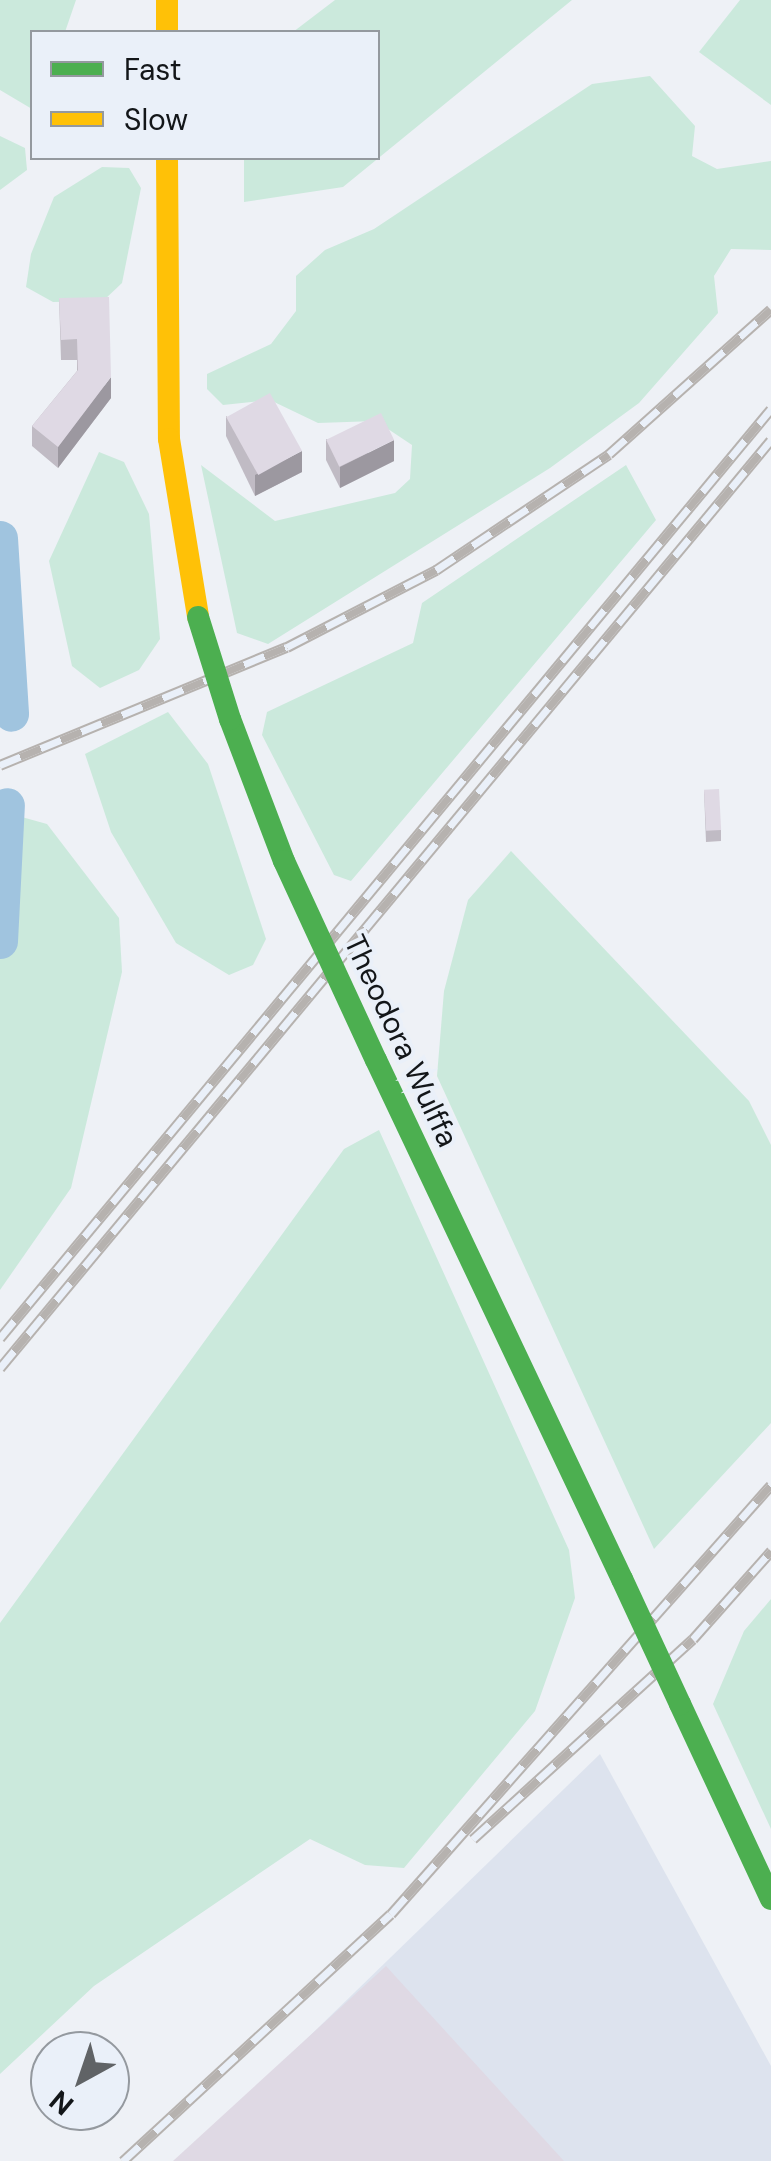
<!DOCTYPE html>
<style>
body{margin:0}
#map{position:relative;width:771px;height:2161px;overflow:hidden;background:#eef1f6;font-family:"DM Sans",sans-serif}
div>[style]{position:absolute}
.built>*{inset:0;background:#dde3ee}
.green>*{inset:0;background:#cbe9dc}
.canal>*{height:35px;margin:-17.5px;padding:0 17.5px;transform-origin:17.5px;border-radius:17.5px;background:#a0c4df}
.fast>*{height:22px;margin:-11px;padding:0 11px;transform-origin:11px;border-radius:11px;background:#4caf50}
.slow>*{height:22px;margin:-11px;padding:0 11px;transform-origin:11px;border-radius:11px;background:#ffc107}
.rail>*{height:11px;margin-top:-5.5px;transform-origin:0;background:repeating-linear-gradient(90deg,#eaf0f9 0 22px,#b6b2af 0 44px);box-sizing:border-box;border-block:2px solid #b6b2af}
.fast-bridge>*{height:22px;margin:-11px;padding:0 11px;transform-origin:11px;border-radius:11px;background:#4caf50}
.wall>*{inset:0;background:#c0bbc4}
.shaded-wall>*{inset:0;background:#9c98a0}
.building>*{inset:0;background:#dfd9e4;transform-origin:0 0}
span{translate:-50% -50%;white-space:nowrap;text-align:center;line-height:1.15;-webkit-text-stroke:8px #eaf0f9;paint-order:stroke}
.street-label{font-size:30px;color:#131619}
.legend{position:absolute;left:30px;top:30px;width:350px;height:130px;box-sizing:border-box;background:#eaf0f9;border:2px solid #94999f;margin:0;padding:12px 18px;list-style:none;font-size:30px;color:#131619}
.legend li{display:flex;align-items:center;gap:20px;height:50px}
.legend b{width:50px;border:2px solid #94999f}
.north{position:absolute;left:30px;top:2031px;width:100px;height:100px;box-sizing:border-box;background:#eaf0f9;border:2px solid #94999f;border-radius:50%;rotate:220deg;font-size:28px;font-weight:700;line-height:40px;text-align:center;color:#131619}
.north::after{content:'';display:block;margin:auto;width:35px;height:45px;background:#606366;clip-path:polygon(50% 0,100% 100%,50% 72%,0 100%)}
</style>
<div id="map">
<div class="built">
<i style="clip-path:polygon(600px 1754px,771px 2066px,771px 2161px,181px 2161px)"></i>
</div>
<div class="green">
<i style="clip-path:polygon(0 0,76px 0,65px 32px,32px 32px,32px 109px,0 90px)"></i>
<i style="clip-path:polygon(335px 0,572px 0,343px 187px,244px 202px,244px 158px,378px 158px,378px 32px,293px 32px)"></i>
<i style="clip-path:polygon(740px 0,771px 0,771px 105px,699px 52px)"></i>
<i style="clip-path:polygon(650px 76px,695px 126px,692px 156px,717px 169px,771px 161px,771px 250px,731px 249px,714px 276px,718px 313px,639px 403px,550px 468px,268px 644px,237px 633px,201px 465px,275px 521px,395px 493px,410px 479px,412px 445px,376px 421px,318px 423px,270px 400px,223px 405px,207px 389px,207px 374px,271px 344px,296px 311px,296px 276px,325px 250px,374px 229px,592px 84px)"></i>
<i style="clip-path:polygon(0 136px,25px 148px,27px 170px,0 190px)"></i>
<i style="clip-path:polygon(102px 167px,129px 168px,141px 188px,122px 283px,103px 301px,53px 302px,26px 287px,31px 254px,54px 197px)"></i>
<i style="clip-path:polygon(99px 452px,124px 462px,149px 514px,160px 639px,139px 670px,100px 688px,72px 666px,49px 561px)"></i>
<i style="clip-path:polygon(626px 465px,656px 520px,351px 881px,334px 875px,262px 735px,267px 712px,413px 643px,422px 603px)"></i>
<i style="clip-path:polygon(168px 712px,208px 764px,266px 939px,253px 965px,229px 975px,176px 943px,111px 832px,85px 754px)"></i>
<i style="clip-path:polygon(0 811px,47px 824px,119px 918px,122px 972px,71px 1188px,0 1290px)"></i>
<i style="clip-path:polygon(511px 851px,749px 1101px,771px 1145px,771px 1423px,654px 1549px,437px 1076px,444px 991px,468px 900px)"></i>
<i style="clip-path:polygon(379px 1130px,569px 1550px,575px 1598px,535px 1711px,404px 1868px,365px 1865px,310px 1839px,94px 1986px,0 2074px,0 1623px,344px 1149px)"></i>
<i style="clip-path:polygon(771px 1599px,771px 1829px,713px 1704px,744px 1631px)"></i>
</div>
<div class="canal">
<i style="left:0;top:538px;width:176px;rotate:86.4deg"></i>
<i style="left:0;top:941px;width:136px;rotate:-87.1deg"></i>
</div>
<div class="fast">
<i style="left:230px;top:719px;width:152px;rotate:69.2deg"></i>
<i style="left:376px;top:1060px;width:574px;rotate:64.64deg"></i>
<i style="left:680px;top:1704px;width:215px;rotate:65deg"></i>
</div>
<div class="slow">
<i style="left:167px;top:0;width:32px;rotate:90deg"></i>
<i style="left:167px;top:158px;width:281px;rotate:89.6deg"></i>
<i style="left:169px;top:439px;width:180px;rotate:80.7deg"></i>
</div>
<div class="rail">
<i style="left:0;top:765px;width:310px;rotate:-22.4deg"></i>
<i style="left:287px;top:647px;width:168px;rotate:-27.3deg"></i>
<i style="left:436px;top:570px;width:208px;rotate:-33.8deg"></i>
<i style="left:609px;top:454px;width:217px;rotate:-41.8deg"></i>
<i style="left:0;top:1338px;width:1207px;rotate:-50.31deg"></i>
<i style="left:0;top:1368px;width:1206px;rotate:-50.28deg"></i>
<i style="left:473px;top:1839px;width:297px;rotate:-42.3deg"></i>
<i style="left:693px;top:1639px;width:118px;rotate:-48.4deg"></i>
<i style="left:123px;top:2161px;width:364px;rotate:-42.7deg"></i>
<i style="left:391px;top:1914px;width:573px;rotate:-48.47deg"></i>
</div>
<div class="fast-bridge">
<i style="left:198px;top:617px;width:107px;rotate:72.6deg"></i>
<i style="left:284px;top:861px;width:219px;rotate:65.2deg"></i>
<i style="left:622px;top:1579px;width:138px;rotate:65.1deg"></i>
</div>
<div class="wall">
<i style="clip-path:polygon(59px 298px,111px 398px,58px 468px,32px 446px,32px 426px,77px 371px,77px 360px,61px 360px)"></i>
<i style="clip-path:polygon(226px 416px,302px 472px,255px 496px,226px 436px)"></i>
<i style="clip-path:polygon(326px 439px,394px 461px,340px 488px,326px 460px)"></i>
<i style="clip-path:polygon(704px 790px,721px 830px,721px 841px,706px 842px)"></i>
</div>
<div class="shaded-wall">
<i style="clip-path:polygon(111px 377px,111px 398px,58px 468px,58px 447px)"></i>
<i style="clip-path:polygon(394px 440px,394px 461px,340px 488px,340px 467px)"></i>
<i style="clip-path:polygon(302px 451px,302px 472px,255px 496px,255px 475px)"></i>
</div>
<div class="building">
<i style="clip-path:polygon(109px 297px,111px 377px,58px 447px,32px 426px,78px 370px,77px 339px,61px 340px,59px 298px)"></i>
<i style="left:270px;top:393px;width:66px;height:50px;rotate:61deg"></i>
<i style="left:381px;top:413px;width:30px;height:61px;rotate:64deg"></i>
<i style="left:719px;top:789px;width:41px;height:15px;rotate:87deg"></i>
<i style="clip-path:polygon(386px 1966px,564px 2161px,173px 2161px)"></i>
</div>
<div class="street-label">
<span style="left:401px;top:1041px;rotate:65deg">Theodora Wulffa</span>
</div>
<ul class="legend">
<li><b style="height:12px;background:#4caf50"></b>Fast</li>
<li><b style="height:12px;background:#ffc107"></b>Slow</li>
</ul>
<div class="north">N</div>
</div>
